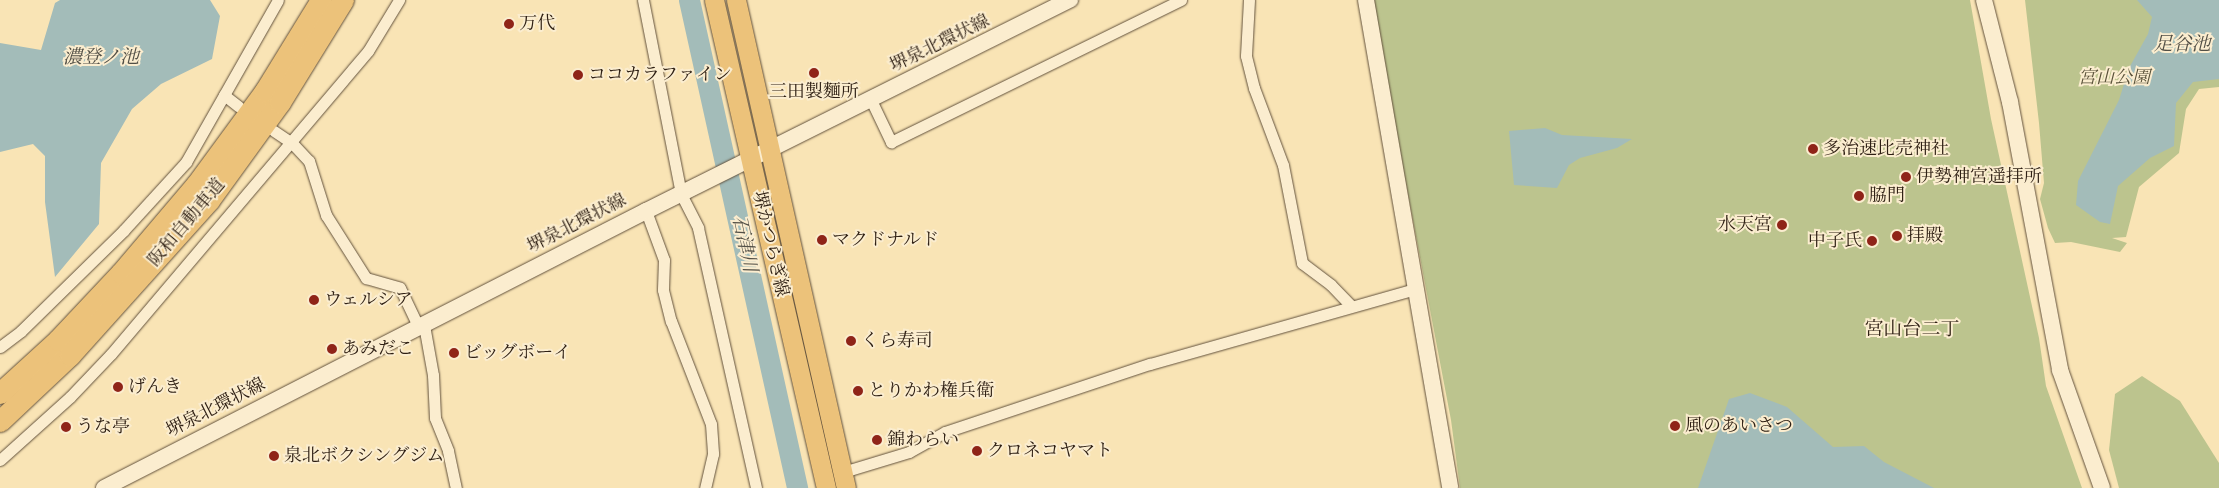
<!DOCTYPE html>
<meta charset="utf-8">
<style>
body{margin:0}
#map{position:relative;width:2219px;height:488px;overflow:hidden;background:#f9e4b5;font-family:"Old Standard TT","Noto Serif JP",serif}
div>[style]{position:absolute}
.green>*{inset:0;background:#bcc48e}
.water>*{inset:0;background:#a3bcb9}
.river>*{height:21px;margin:-10.5px;padding:0 10.5px;transform-origin:10.5px;border-radius:10.5px;background:#a3bcb9}
.roads{filter:drop-shadow(0 0 1px #62513c) drop-shadow(0 0 1px #62513c)}
.street>*{height:11px;margin:-5.5px;padding:0 5.5px;transform-origin:5.5px;border-radius:5.5px;background:#fbedcf}
.secondary>*{height:16px;margin:-8px;padding:0 8px;transform-origin:8px;border-radius:8px;background:#fbedcf}
.primary>*{height:19px;margin:-9.5px;padding:0 9.5px;transform-origin:9.5px;border-radius:9.5px;background:#ecc27a}
.highway>*{height:21px;margin:-10.5px;padding:0 10.5px;transform-origin:10.5px;border-radius:10.5px;background:#ecc27a}
.dots>*{width:14px;height:14px;translate:-50% -50%;box-sizing:border-box;border:2px solid #fbedcf;border-radius:50%}
span{translate:-50% -50%;white-space:nowrap;text-align:center;line-height:1.15;-webkit-text-stroke:4px #fbedcf;paint-order:stroke}
.poi-label{font-size:18px;color:#2f2014}
.left{translate:0 -50%;text-align:left}
.right{translate:-100% -50%;text-align:right}
.street-label{font-size:18px;color:#2f2014}
.park-label{font-size:18px;color:#595139;font-style:italic}
.water-label{font-size:19px;color:#524f46;font-style:italic}
.neighbourhood-label{font-size:19px;color:#2f2014}
</style>
<div id="map">
<div class="green">
<i style="clip-path:polygon(1371px 0,1970px 0,1991px 119px,2039px 338px,2046px 386px,2082px 488px,1460px 488px,1451px 420px)"></i>
<i style="clip-path:polygon(2025px 0,2219px 0,2219px 87px,2199px 89px,2186px 109px,2179px 153px,2139px 187px,2126px 237px,2112px 238px,2127px 243px,2120px 252px,2071px 242px,2055px 243px,2048px 228px,2040px 199px,2044px 183px,2039px 123px)"></i>
<i style="clip-path:polygon(2142px 376px,2180px 401px,2219px 463px,2219px 488px,2119px 488px,2109px 450px,2115px 394px)"></i>
</div>
<div class="water">
<i style="clip-path:polygon(60px 0,210px 0,220px 16px,212px 59px,161px 84px,132px 109px,101px 163px,99px 224px,55px 277px,45px 202px,45px 156px,33px 144px,0 152px,0 43px,41px 50px,55px 3px)"></i>
<i style="clip-path:polygon(2137px 0,2219px 0,2219px 79px,2193px 82px,2176px 103px,2174px 146px,2150px 158px,2118px 186px,2110px 224px,2100px 222px,2076px 205px,2078px 181px,2119px 100px,2129px 68px,2148px 34px,2152px 17px)"></i>
<i style="clip-path:polygon(1545px 128px,1562px 135px,1632px 139px,1617px 148px,1580px 158px,1569px 165px,1557px 188px,1514px 185px,1509px 131px)"></i>
<i style="clip-path:polygon(1750px 393px,1787px 407px,1833px 447px,1864px 446px,1884px 462px,1934px 488px,1698px 488px,1729px 399px)"></i>
</div>
<div class="river">
<i style="left:689px;top:0;width:500px;rotate:77.5deg"></i>
</div>
<div class="roads">
<div class="street">
<i style="left:643px;top:0;width:198px;rotate:78.9deg"></i>
<i style="left:681px;top:194px;width:38px;rotate:63deg"></i>
<i style="left:698px;top:228px;width:266px;rotate:77.4deg"></i>
<i style="left:1249px;top:0;width:56px;rotate:93.1deg"></i>
<i style="left:1246px;top:56px;width:33px;rotate:76deg"></i>
<i style="left:1254px;top:88px;width:82px;rotate:69.4deg"></i>
<i style="left:1283px;top:165px;width:100px;rotate:79deg"></i>
<i style="left:1302px;top:263px;width:36px;rotate:37deg"></i>
<i style="left:1331px;top:285px;width:29px;rotate:46deg"></i>
<i style="left:224px;top:95px;width:18px;rotate:38deg"></i>
<i style="left:871px;top:100px;width:47px;rotate:64.5deg"></i>
<i style="left:891px;top:142px;width:323px;rotate:-26.1deg"></i>
<i style="left:274px;top:131px;width:22px;rotate:34deg"></i>
<i style="left:292px;top:143px;width:25px;rotate:47deg"></i>
<i style="left:309px;top:161px;width:57px;rotate:72.5deg"></i>
<i style="left:326px;top:215px;width:75px;rotate:57.6deg"></i>
<i style="left:366px;top:278px;width:35px;rotate:16deg"></i>
<i style="left:400px;top:288px;width:44px;rotate:64.6deg"></i>
<i style="left:646px;top:211px;width:52px;rotate:69.8deg"></i>
<i style="left:664px;top:260px;width:30px;rotate:92deg"></i>
<i style="left:663px;top:290px;width:32px;rotate:76deg"></i>
<i style="left:671px;top:321px;width:110px;rotate:68.8deg"></i>
<i style="left:711px;top:424px;width:30px;rotate:86deg"></i>
<i style="left:713px;top:454px;width:35px;rotate:103deg"></i>
<i style="left:424px;top:325px;width:51px;rotate:79.8deg"></i>
<i style="left:433px;top:375px;width:43px;rotate:87.3deg"></i>
<i style="left:435px;top:418px;width:35px;rotate:68deg"></i>
<i style="left:448px;top:451px;width:38px;rotate:78deg"></i>
<i style="left:0;top:347px;width:26px;rotate:-37deg"></i>
<i style="left:21px;top:331px;width:144px;rotate:-44.4deg"></i>
<i style="left:124px;top:230px;width:92px;rotate:-47.6deg"></i>
<i style="left:186px;top:162px;width:186px;rotate:-60.4deg"></i>
<i style="left:0;top:460px;width:94px;rotate:-42deg"></i>
<i style="left:70px;top:397px;width:59px;rotate:-46.4deg"></i>
<i style="left:111px;top:354px;width:397px;rotate:-49.7deg"></i>
<i style="left:368px;top:51px;width:60px;rotate:-58.7deg"></i>
<i style="left:843px;top:472px;width:69px;rotate:-16.9deg"></i>
<i style="left:909px;top:452px;width:41px;rotate:-29.1deg"></i>
<i style="left:945px;top:432px;width:216px;rotate:-18.4deg"></i>
<i style="left:1150px;top:364px;width:275px;rotate:-15.8deg"></i>
</div>
<div class="secondary">
<i style="left:1366px;top:0;width:495px;rotate:80.2deg"></i>
<i style="left:1984px;top:0;width:105px;rotate:75.7deg"></i>
<i style="left:2010px;top:102px;width:273px;rotate:79.4deg"></i>
<i style="left:2060px;top:370px;width:125px;rotate:70.4deg"></i>
<i style="left:104px;top:488px;width:609px;rotate:-27.07deg"></i>
<i style="left:646px;top:211px;width:474px;rotate:-26.5deg"></i>
</div>
<div class="primary">
<i style="left:714px;top:0;width:501px;rotate:77.07deg"></i>
<i style="left:736px;top:0;width:500px;rotate:77.3deg"></i>
</div>
<div class="highway">
<i style="left:0;top:393px;width:79px;rotate:-42.4deg"></i>
<i style="left:58px;top:340px;width:92px;rotate:-46.8deg"></i>
<i style="left:121px;top:273px;width:116px;rotate:-49.6deg"></i>
<i style="left:196px;top:185px;width:117px;rotate:-53.7deg"></i>
<i style="left:265px;top:91px;width:107px;rotate:-58.4deg"></i>
<i style="left:0;top:421px;width:96px;rotate:-43.3deg"></i>
<i style="left:70px;top:355px;width:208px;rotate:-48.1deg"></i>
<i style="left:209px;top:200px;width:121px;rotate:-54.1deg"></i>
<i style="left:280px;top:102px;width:120px;rotate:-58.3deg"></i>
</div>
</div>
<div class="dots">
<i style="left:509px;top:24px;background:#8f2418"></i>
<i style="left:814px;top:73px;background:#8f2418"></i>
<i style="left:578px;top:75px;background:#8f2418"></i>
<i style="left:1813px;top:149px;background:#8f2418"></i>
<i style="left:1906px;top:177px;background:#8f2418"></i>
<i style="left:1859px;top:196px;background:#8f2418"></i>
<i style="left:1782px;top:225px;background:#8f2418"></i>
<i style="left:1897px;top:236px;background:#8f2418"></i>
<i style="left:822px;top:240px;background:#8f2418"></i>
<i style="left:1872px;top:241px;background:#8f2418"></i>
<i style="left:314px;top:300px;background:#8f2418"></i>
<i style="left:851px;top:341px;background:#8f2418"></i>
<i style="left:332px;top:349px;background:#8f2418"></i>
<i style="left:454px;top:353px;background:#8f2418"></i>
<i style="left:118px;top:387px;background:#8f2418"></i>
<i style="left:858px;top:391px;background:#8f2418"></i>
<i style="left:1675px;top:426px;background:#8f2418"></i>
<i style="left:66px;top:427px;background:#8f2418"></i>
<i style="left:877px;top:440px;background:#8f2418"></i>
<i style="left:977px;top:451px;background:#8f2418"></i>
<i style="left:274px;top:456px;background:#8f2418"></i>
</div>
<div class="poi-label">
<span class="left" style="left:519px;top:24px">万代</span>
<span class="left" style="left:588px;top:75px">ココカラファイン</span>
<span style="left:814px;top:92px">三田製麵所</span>
<span class="left" style="left:1823px;top:149px">多治速比売神社</span>
<span class="left" style="left:1916px;top:177px">伊勢神宮遥拝所</span>
<span class="left" style="left:1869px;top:196px">脇門</span>
<span class="right" style="left:1772px;top:225px">水天宮</span>
<span class="left" style="left:1907px;top:236px">拝殿</span>
<span class="left" style="left:832px;top:240px">マクドナルド</span>
<span class="right" style="left:1862px;top:241px">中子氏</span>
<span class="left" style="left:324px;top:300px">ウェルシア</span>
<span class="left" style="left:861px;top:341px">くら寿司</span>
<span class="left" style="left:342px;top:349px">あみだこ</span>
<span class="left" style="left:464px;top:353px">ビッグボーイ</span>
<span class="left" style="left:128px;top:387px">げんき</span>
<span class="left" style="left:868px;top:391px">とりかわ権兵衛</span>
<span class="left" style="left:1685px;top:426px">風のあいさつ</span>
<span class="left" style="left:76px;top:427px">うな亭</span>
<span class="left" style="left:887px;top:440px">錦わらい</span>
<span class="left" style="left:987px;top:451px">クロネコヤマト</span>
<span class="left" style="left:284px;top:456px">泉北ボクシングジム</span>
</div>
<div class="street-label">
<span style="left:940px;top:44px;rotate:-26deg">堺泉北環状線</span>
<span style="left:187px;top:223px;rotate:-50deg">阪和自動車道</span>
<span style="left:577px;top:224px;rotate:-27deg">堺泉北環状線</span>
<span style="left:770px;top:244px;rotate:77deg">堺かつらぎ線</span>
<span style="left:216px;top:408px;rotate:-27deg">堺泉北環状線</span>
</div>
<div class="park-label">
<span style="left:2114px;top:78px">宮山公園</span>
</div>
<div class="water-label">
<span style="left:2182px;top:46px">足谷池</span>
<span style="left:101px;top:59px">濃登ノ池</span>
<span style="left:743px;top:244px;rotate:78deg">石津川</span>
</div>
<div class="neighbourhood-label">
<span style="left:1912px;top:331px">宮山台二丁</span>
</div>
</div>
